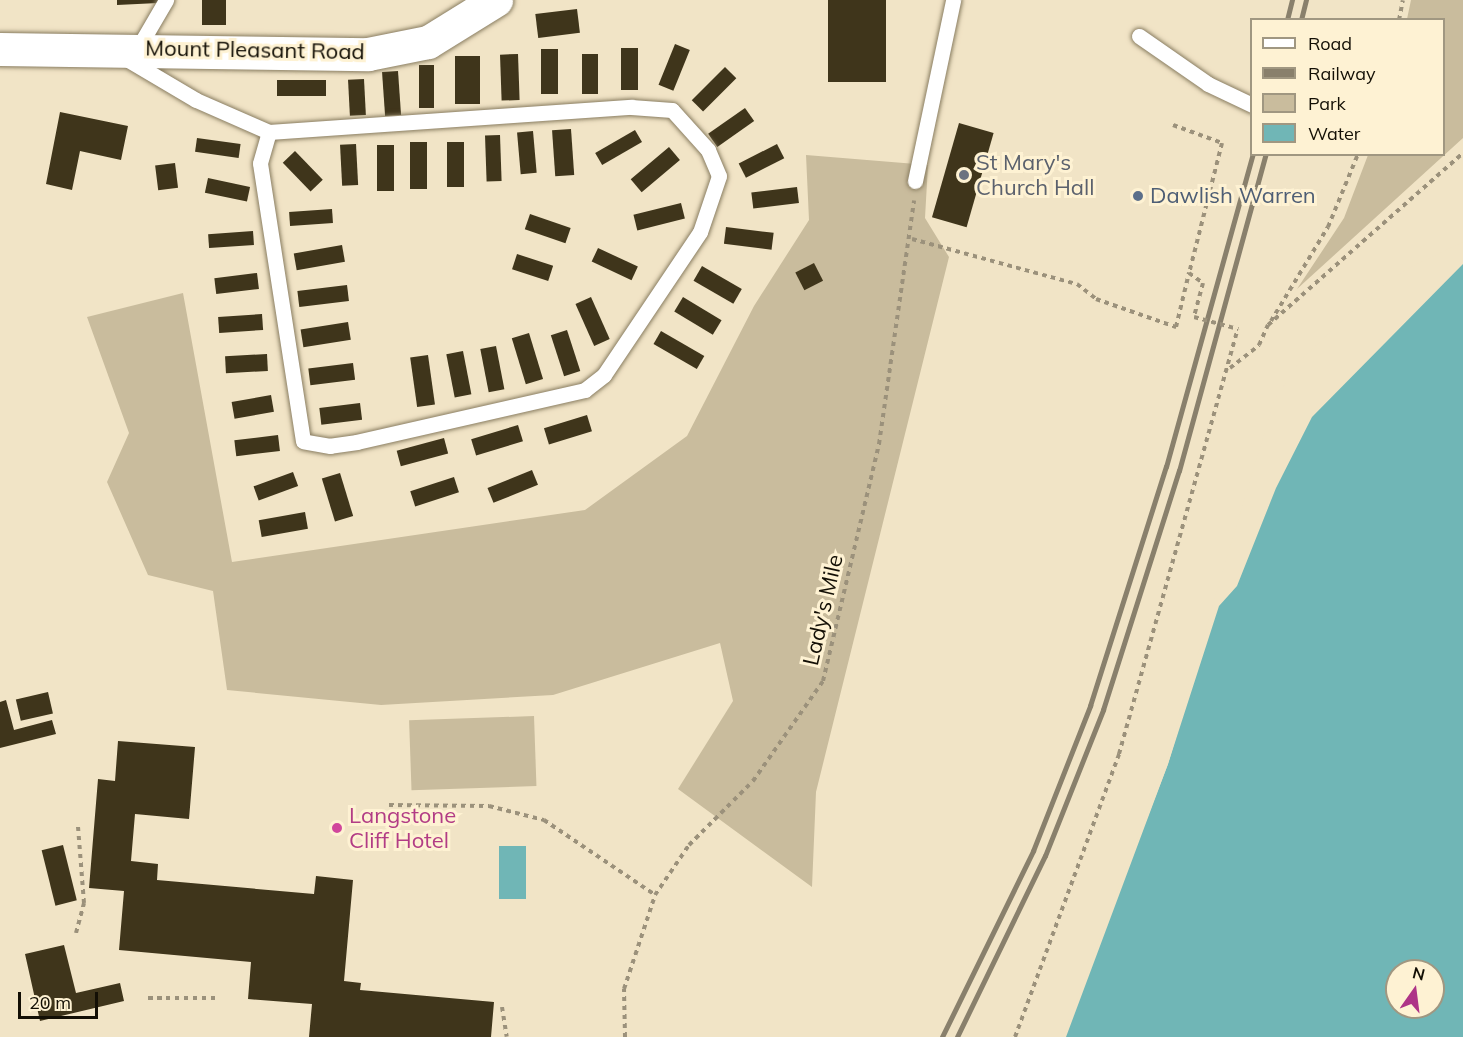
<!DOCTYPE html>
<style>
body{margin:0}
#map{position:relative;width:1463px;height:1037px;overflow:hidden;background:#f1e4c6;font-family:Mulish,sans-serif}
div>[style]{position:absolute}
.green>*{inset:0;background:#c9bc9d;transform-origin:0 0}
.water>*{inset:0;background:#70b6b6;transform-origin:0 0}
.pier>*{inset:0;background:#f1e4c6}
.building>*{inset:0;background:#3f351b;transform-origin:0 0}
.path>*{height:4px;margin-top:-2px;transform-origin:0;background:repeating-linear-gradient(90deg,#9b917b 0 4.5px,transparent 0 9px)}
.roads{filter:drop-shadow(0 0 2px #897d61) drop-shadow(0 0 2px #897d61)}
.lane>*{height:15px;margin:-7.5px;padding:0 7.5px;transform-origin:7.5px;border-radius:7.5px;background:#fff}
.secondary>*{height:33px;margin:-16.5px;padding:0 16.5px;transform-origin:16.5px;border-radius:16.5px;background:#fff}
.rail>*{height:4.5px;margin:-2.25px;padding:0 2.25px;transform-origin:2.25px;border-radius:2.25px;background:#89806c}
.path-bridge>*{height:4px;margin-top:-2px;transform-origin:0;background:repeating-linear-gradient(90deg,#9b917b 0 4.5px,transparent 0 9px)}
.dots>*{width:16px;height:16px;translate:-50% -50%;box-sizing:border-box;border:3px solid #fef2d3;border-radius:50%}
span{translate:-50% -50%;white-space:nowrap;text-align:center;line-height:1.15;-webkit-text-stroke:6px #fef2d3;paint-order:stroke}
.street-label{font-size:22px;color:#130f05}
.worship-label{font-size:22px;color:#5b616d}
.left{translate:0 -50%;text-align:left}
.service-label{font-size:22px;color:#4e5e75}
.hotel-label{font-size:22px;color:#b23c85}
.legend{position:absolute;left:1250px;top:18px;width:195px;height:138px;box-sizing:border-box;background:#fef2d3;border:2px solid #a09781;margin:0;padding:8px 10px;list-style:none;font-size:18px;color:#130f05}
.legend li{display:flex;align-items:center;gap:12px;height:30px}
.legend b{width:30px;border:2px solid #a09781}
.north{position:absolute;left:1385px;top:959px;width:60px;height:60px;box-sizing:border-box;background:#fef2d3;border:2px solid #a09781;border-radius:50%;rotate:14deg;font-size:16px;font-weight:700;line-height:24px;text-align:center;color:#130f05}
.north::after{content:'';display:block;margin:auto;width:21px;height:27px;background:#ae3487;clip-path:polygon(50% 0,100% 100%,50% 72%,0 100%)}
.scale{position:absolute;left:18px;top:992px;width:80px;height:27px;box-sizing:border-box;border:3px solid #130f05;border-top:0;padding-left:8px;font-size:18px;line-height:21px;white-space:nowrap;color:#130f05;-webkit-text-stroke:4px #fef2d3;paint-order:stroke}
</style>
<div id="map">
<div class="green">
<i style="clip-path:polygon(1411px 0,1463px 0,1463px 138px,1297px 289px,1344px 218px,1368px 155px,1444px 154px,1444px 20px,1407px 19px)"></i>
<i style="clip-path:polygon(806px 155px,928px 165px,925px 218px,949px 257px,816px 792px,812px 887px,678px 789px,733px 701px,720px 643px,553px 695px,381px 705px,227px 690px,213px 591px,148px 575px,107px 482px,129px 433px,87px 317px,183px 293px,232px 562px,585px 510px,687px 436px,754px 306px,809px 220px)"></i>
<i style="left:534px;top:716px;width:70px;height:125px;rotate:88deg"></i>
</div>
<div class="water">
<i style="clip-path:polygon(evenodd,1463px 245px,1463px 1037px,1066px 1037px,1168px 764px,1277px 402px,1463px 245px,1397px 971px,1433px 971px,1433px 1007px,1397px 1007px,1397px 971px)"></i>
<i style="left:499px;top:846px;width:27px;height:53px"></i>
</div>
<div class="pier">
<i style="clip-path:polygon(1463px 242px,1463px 264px,1312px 417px,1276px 488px,1237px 586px,1219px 606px,1168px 764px,1063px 1037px,1165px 763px,1274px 401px,1300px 361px,1368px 296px,1405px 270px)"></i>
</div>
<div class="building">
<i style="clip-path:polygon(117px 0,158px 0,158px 3px,117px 5px)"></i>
<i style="left:202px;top:0;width:24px;height:25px"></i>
<i style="left:828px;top:0;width:58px;height:82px"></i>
<i style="left:577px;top:9px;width:24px;height:42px;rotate:83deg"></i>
<i style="left:675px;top:44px;width:16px;height:44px;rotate:22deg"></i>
<i style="left:621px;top:48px;width:17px;height:42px"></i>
<i style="left:541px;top:49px;width:17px;height:45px"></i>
<i style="left:518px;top:54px;width:46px;height:18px;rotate:88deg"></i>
<i style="left:582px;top:54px;width:16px;height:40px"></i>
<i style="left:455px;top:56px;width:25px;height:48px"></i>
<i style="left:419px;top:65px;width:15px;height:43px"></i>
<i style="left:725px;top:67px;width:16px;height:47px;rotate:45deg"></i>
<i style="left:398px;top:71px;width:44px;height:16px;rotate:86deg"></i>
<i style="left:364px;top:79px;width:36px;height:16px;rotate:87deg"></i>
<i style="left:326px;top:80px;width:16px;height:49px;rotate:90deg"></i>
<i style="left:745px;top:108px;width:16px;height:45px;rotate:55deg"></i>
<i style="clip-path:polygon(60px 112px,128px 126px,121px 160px,80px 151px,72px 190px,46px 184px)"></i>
<i style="left:959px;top:123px;width:36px;height:98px;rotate:16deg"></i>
<i style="left:571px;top:129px;width:46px;height:19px;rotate:86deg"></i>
<i style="left:635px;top:130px;width:14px;height:46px;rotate:60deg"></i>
<i style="left:533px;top:131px;width:42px;height:16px;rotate:85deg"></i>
<i style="left:500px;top:135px;width:46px;height:15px;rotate:88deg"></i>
<i style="left:197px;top:138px;width:44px;height:14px;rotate:8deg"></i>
<i style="left:410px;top:142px;width:17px;height:47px"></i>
<i style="left:447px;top:142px;width:17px;height:45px"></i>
<i style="left:356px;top:144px;width:41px;height:16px;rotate:87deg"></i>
<i style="left:777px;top:144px;width:16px;height:43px;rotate:63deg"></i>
<i style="left:377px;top:145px;width:17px;height:46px"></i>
<i style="left:669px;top:147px;width:17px;height:50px;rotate:50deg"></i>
<i style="left:295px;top:151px;width:40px;height:17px;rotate:46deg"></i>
<i style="left:175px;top:163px;width:25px;height:20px;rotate:83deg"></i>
<i style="left:208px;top:178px;width:43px;height:15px;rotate:12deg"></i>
<i style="left:797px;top:187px;width:16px;height:46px;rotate:83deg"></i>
<i style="left:681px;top:203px;width:16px;height:49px;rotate:76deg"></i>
<i style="left:332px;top:209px;width:14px;height:43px;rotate:86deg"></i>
<i style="left:530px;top:214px;width:43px;height:16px;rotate:19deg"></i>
<i style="left:726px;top:227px;width:48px;height:17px;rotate:7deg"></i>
<i style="left:253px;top:231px;width:14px;height:45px;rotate:86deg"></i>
<i style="left:342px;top:245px;width:17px;height:49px;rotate:80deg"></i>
<i style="left:598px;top:248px;width:44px;height:15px;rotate:25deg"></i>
<i style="left:517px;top:254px;width:38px;height:16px;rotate:18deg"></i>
<i style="left:814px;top:263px;width:20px;height:21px;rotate:63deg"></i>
<i style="left:702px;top:266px;width:46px;height:17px;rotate:30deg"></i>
<i style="left:257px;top:273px;width:16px;height:43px;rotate:83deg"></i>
<i style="left:347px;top:285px;width:16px;height:50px;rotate:83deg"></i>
<i style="left:591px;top:297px;width:46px;height:17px;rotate:66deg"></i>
<i style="left:683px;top:297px;width:45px;height:17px;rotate:31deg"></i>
<i style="left:262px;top:314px;width:16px;height:44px;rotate:86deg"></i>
<i style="left:348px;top:322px;width:18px;height:48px;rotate:81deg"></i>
<i style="left:567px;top:330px;width:43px;height:17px;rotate:72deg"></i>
<i style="left:661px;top:331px;width:50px;height:15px;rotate:30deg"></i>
<i style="left:529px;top:333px;width:48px;height:18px;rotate:73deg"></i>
<i style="left:496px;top:346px;width:44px;height:16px;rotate:79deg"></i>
<i style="left:463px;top:351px;width:44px;height:17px;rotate:79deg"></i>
<i style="left:267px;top:354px;width:17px;height:42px;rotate:87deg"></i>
<i style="left:428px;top:355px;width:50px;height:18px;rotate:82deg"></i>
<i style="left:353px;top:363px;width:17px;height:45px;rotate:83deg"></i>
<i style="left:271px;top:395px;width:17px;height:40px;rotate:80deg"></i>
<i style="left:360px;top:403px;width:17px;height:41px;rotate:83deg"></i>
<i style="left:587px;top:415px;width:17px;height:45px;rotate:73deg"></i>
<i style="left:518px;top:425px;width:17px;height:49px;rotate:73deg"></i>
<i style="left:278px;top:435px;width:16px;height:44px;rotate:83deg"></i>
<i style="left:444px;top:438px;width:16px;height:49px;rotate:75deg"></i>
<i style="left:532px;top:470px;width:16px;height:48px;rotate:68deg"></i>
<i style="left:293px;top:472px;width:15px;height:42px;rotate:70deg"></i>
<i style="left:340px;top:473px;width:45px;height:19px;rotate:73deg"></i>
<i style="left:454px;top:477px;width:16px;height:46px;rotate:72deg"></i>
<i style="left:305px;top:512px;width:17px;height:47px;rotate:80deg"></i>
<i style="left:48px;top:692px;width:22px;height:33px;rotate:77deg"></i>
<i style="clip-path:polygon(6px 700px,14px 730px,52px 720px,56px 734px,0 748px,0 702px)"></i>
<i style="clip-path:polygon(118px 741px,195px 747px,189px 819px,135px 814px,131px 861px,158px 864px,157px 880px,314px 894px,316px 876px,353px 880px,344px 981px,361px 983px,360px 990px,494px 1002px,491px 1037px,309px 1037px,312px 1004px,248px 999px,251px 962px,119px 950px,124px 891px,89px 888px,98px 779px,115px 781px)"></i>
<i style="left:63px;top:845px;width:57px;height:22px;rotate:76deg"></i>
<i style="clip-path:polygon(64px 945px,76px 993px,120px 983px,124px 1001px,40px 1021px,25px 954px)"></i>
</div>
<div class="path">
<i style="left:1399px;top:20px;width:20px;rotate:-79deg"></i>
<i style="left:1173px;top:125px;width:52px;rotate:20.2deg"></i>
<i style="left:1222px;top:143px;width:134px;rotate:104.2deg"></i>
<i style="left:912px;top:239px;width:171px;rotate:15.3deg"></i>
<i style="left:1077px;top:284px;width:24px;rotate:38deg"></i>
<i style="left:1096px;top:299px;width:85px;rotate:19.3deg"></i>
<i style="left:1176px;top:327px;width:56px;rotate:-76.5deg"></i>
<i style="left:1189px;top:273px;width:17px;rotate:36deg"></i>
<i style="left:1203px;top:283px;width:35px;rotate:105deg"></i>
<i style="left:1271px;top:321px;width:110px;rotate:-58.8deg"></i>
<i style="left:1328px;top:227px;width:79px;rotate:-67.7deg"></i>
<i style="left:1230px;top:368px;width:37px;rotate:-38deg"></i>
<i style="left:1259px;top:345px;width:22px;rotate:-66deg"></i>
<i style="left:1268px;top:325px;width:260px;rotate:-41.4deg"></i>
<i style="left:389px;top:805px;width:100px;rotate:0.6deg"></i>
<i style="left:489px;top:806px;width:57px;rotate:14.3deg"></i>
<i style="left:544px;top:820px;width:134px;rotate:34deg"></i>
<i style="left:76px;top:933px;width:31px;rotate:-75deg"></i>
<i style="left:84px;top:903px;width:77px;rotate:-94.5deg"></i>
<i style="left:148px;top:998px;width:67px"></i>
<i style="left:502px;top:1007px;width:30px;rotate:81deg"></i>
<i style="left:625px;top:1037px;width:48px;rotate:-91.2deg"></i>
<i style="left:624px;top:989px;width:99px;rotate:-71.7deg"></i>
<i style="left:655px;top:895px;width:60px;rotate:-55.8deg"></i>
<i style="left:689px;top:845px;width:91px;rotate:-45deg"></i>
<i style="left:753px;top:781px;width:122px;rotate:-55deg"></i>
<i style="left:823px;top:681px;width:244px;rotate:-76.7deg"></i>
<i style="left:879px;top:444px;width:246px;rotate:-81.8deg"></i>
<i style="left:1015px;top:1037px;width:302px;rotate:-69.8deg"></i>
<i style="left:1119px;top:754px;width:441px;rotate:-74.4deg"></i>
</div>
<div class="roads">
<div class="lane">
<i style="left:1139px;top:36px;width:84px;rotate:34.8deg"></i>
<i style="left:1208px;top:84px;width:49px;rotate:25.5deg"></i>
<i style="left:138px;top:48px;width:56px;rotate:-59.7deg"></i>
<i style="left:125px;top:58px;width:82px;rotate:30.6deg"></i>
<i style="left:196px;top:100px;width:80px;rotate:23.7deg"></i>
<i style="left:631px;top:107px;width:41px;rotate:4.2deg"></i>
<i style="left:672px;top:110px;width:54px;rotate:48deg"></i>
<i style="left:708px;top:150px;width:28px;rotate:67deg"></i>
<i style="left:719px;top:176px;width:59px;rotate:108.7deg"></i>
<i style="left:700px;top:232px;width:172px;rotate:123.9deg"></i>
<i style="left:604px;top:375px;width:24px;rotate:142deg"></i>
<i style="left:585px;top:390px;width:234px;rotate:167.2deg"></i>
<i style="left:357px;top:442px;width:27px;rotate:172deg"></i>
<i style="left:330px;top:446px;width:27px;rotate:-170deg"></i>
<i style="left:303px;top:441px;width:281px;rotate:-98.8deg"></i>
<i style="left:260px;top:163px;width:32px;rotate:-74deg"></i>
<i style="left:269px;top:132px;width:363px;rotate:-4deg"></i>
<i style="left:915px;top:181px;width:185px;rotate:-78.1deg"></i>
</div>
<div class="secondary">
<i style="left:0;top:49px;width:368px;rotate:0.8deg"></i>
<i style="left:368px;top:54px;width:61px;rotate:-11.3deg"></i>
<i style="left:428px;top:42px;width:80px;rotate:-31.7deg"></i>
</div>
</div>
<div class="rail">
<i style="left:1287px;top:20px;width:21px;rotate:-76deg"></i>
<i style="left:1301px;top:20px;width:21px;rotate:-76deg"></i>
<i style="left:942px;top:1037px;width:207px;rotate:-63.9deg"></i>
<i style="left:1033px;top:851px;width:156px;rotate:-68.5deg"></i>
<i style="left:1090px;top:706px;width:251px;rotate:-72.4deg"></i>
<i style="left:1166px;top:467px;width:325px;rotate:-74.5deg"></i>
<i style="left:957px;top:1037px;width:201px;rotate:-64.1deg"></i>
<i style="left:1045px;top:856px;width:157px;rotate:-68.3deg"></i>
<i style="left:1103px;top:710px;width:251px;rotate:-72.4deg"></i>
<i style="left:1179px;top:471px;width:329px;rotate:-74.7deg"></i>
</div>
<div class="path-bridge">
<i style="left:1194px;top:317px;width:46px;rotate:15.3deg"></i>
</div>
<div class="dots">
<i style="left:964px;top:175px;background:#6b7280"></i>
<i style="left:1138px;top:196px;background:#5c6f8a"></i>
<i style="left:337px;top:828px;background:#d1479c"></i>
</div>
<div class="street-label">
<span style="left:255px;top:50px;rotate:1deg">Mount Pleasant Road</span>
<span style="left:823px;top:610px;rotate:-77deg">Lady's Mile</span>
</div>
<div class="worship-label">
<span class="left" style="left:976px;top:175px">St Mary's<br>Church Hall</span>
</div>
<div class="service-label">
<span class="left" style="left:1150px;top:196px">Dawlish Warren</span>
</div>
<div class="hotel-label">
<span class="left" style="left:349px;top:828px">Langstone<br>Cliff Hotel</span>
</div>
<ul class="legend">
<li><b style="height:8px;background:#fff"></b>Road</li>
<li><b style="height:8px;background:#89806c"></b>Railway</li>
<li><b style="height:16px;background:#c9bc9d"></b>Park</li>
<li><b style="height:16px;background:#70b6b6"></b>Water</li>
</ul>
<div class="north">N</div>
<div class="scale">20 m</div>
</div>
